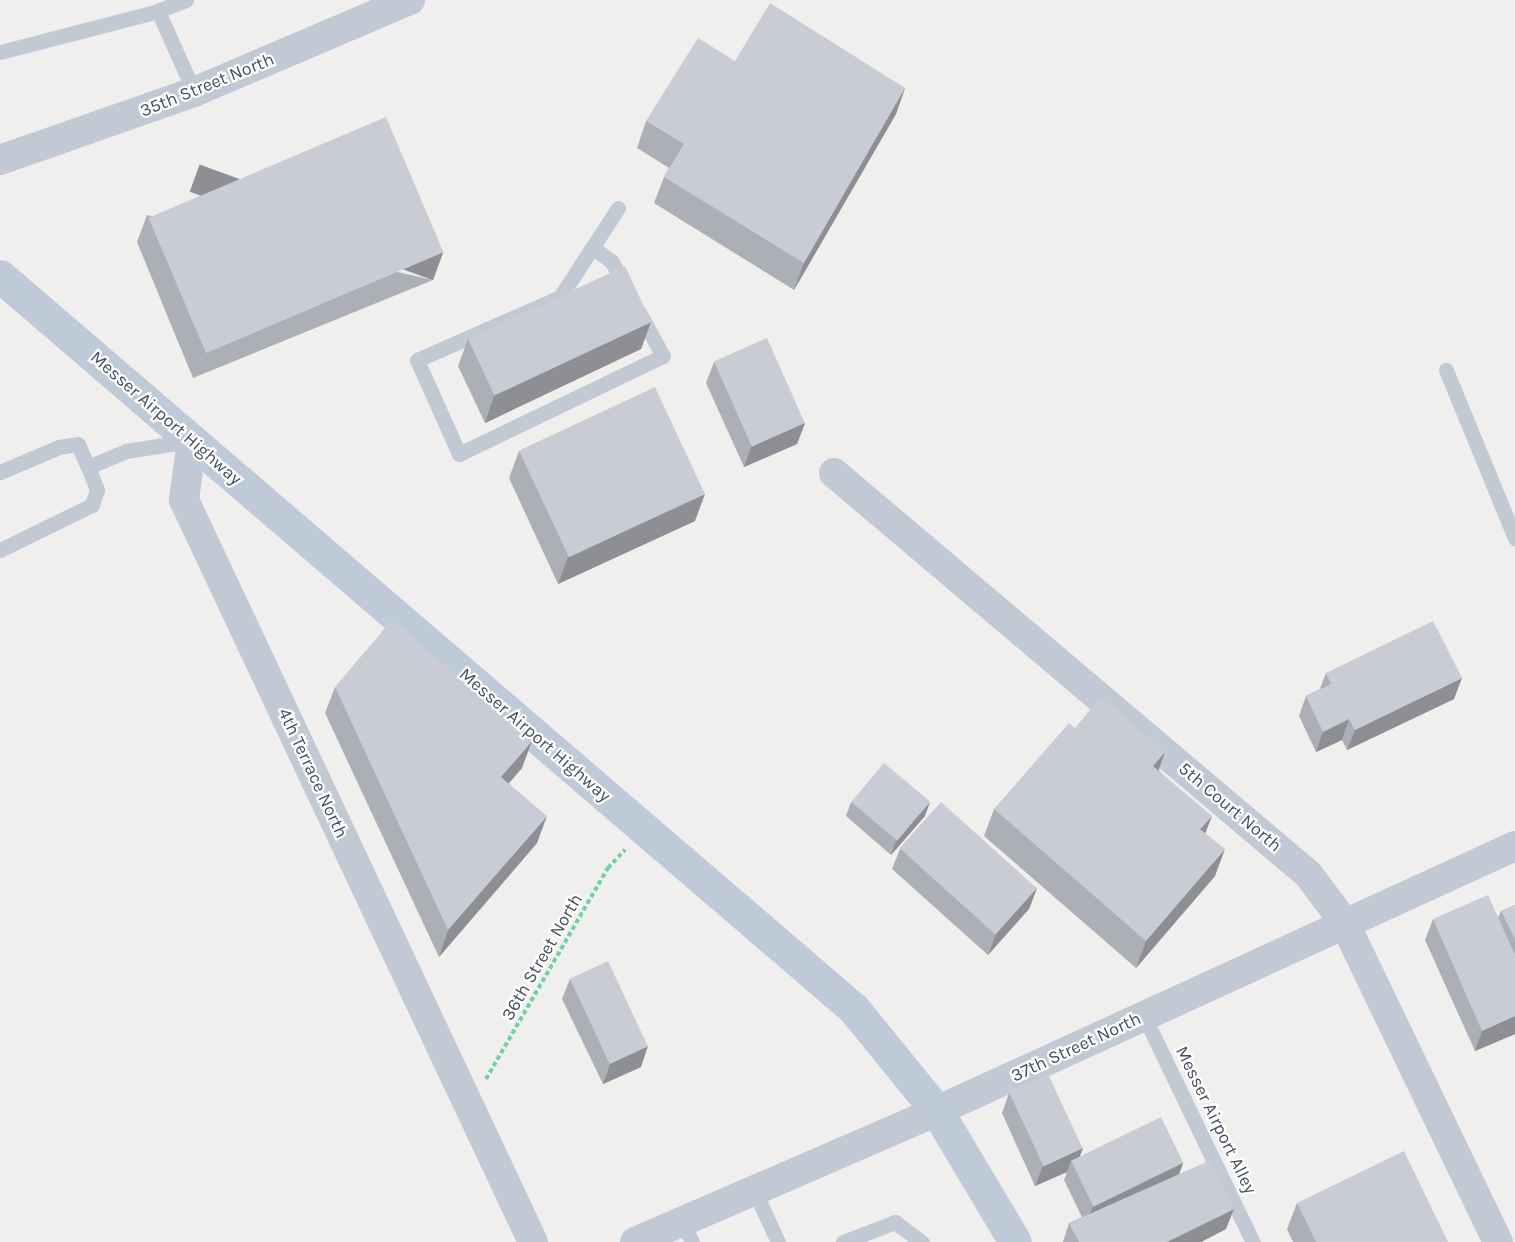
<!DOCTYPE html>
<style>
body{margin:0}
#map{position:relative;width:1515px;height:1242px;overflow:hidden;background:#f1eeee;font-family:Karla,sans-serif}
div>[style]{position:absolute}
.path>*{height:4px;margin-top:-2px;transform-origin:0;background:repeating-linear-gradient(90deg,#6ed2a8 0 4.5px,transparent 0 7.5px)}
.service>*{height:15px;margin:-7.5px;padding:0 7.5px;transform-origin:7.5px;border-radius:7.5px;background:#c0c9d4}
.minor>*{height:30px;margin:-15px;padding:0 15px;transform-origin:15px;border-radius:15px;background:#c0c9d4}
.secondary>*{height:33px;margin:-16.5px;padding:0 16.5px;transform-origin:16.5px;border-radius:16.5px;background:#bfcad9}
.wall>*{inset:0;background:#adafb6}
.shaded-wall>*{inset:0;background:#8d8f94;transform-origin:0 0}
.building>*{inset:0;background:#c9ccd4;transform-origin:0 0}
span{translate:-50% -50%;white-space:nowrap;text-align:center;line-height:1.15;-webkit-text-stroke:4.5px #fff;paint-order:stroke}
.street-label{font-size:18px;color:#45505d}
</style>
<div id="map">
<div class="path">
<i style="left:486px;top:1079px;width:244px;rotate:-60deg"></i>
<i style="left:608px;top:868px;width:25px;rotate:-47deg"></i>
</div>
<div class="service">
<i style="left:186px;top:0;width:30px;rotate:159deg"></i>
<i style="left:158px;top:11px;width:89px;rotate:66deg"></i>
<i style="left:0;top:52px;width:163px;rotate:-14.5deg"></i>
<i style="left:618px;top:208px;width:106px;rotate:123.1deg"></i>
<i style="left:560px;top:297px;width:156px;rotate:156.2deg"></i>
<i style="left:417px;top:360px;width:103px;rotate:65.9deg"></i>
<i style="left:459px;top:454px;width:226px;rotate:-25.7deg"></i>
<i style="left:663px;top:356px;width:50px;rotate:-118.6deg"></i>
<i style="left:595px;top:249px;width:21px;rotate:37deg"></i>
<i style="left:612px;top:262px;width:30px;rotate:62deg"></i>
<i style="left:1446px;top:370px;width:182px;rotate:67.7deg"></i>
<i style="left:0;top:472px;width:64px;rotate:-23deg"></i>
<i style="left:59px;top:447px;width:19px;rotate:-9deg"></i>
<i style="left:78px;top:444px;width:25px;rotate:67deg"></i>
<i style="left:88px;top:467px;width:41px;rotate:-22.8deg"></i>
<i style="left:126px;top:451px;width:64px;rotate:-9deg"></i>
<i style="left:0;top:550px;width:102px;rotate:-26.1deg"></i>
<i style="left:92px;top:505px;width:16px;rotate:-72deg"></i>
<i style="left:97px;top:490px;width:25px;rotate:-111deg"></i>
<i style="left:1144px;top:1016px;width:251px;rotate:64.3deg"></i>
<i style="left:755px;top:1192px;width:55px;rotate:65.3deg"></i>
<i style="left:683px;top:1222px;width:22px;rotate:66deg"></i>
<i style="left:843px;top:1242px;width:56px;rotate:-21deg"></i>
<i style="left:895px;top:1222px;width:34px;rotate:37deg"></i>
</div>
<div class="minor">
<i style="left:0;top:160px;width:206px;rotate:-19.3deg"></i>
<i style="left:194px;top:92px;width:235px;rotate:-23.1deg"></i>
<i style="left:192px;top:440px;width:61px;rotate:97.6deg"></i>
<i style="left:184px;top:500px;width:820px;rotate:64.81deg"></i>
<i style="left:834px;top:473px;width:621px;rotate:40.23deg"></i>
<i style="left:1308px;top:874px;width:60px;rotate:53.1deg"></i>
<i style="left:1344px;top:922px;width:355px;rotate:64.3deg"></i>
<i style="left:635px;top:1242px;width:329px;rotate:-23.4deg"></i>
<i style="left:937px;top:1111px;width:636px;rotate:-24.63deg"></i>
</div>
<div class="secondary">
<i style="left:0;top:276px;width:1125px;rotate:40.64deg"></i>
<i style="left:854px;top:1009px;width:132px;rotate:50.9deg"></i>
<i style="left:937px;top:1111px;width:152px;rotate:59.2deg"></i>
</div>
<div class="wall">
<i style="clip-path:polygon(735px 61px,905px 88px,896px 114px,794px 290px,654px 203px,664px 177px,669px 168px,637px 148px,646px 121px)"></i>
<i style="clip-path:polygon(147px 215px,433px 280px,193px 378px,137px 242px)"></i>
<i style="clip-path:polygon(651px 322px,641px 349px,485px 423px,458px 366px,468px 339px)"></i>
<i style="clip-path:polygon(714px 362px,805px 423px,797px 444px,744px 467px,706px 383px)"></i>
<i style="clip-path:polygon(519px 451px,695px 521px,558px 584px,509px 478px)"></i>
<i style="clip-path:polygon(1326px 673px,1454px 699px,1347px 750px,1342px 740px,1316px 752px,1299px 716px,1306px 696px,1320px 689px)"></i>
<i style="clip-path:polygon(335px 687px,522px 768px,509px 783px,537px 843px,439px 957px,325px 713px)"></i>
<i style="clip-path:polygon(1075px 728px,1165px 752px,1159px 770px,1205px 833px,1215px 876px,1136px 968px,984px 836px,994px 809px)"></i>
<i style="clip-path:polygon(851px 802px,925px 816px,891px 855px,846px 816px)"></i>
<i style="clip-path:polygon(900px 849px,1037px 888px,1029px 909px,988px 955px,892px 869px)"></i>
<i style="clip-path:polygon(1515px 905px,1515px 1034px,1475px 1051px,1425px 940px,1433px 919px,1498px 918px,1501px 911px)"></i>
<i style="clip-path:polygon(570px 979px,641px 1067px,603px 1084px,562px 999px)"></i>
<i style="clip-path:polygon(1009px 1093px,1083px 1148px,1080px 1156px,1183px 1163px,1179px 1174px,1226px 1229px,1201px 1242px,1063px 1242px,1069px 1223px,1082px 1217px,1064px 1180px,1067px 1172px,1035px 1186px,1002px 1113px)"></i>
<i style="clip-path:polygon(1297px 1203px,1448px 1242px,1293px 1242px,1287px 1229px)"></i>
</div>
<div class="shaded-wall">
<i style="clip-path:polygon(905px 88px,896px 114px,794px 290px,804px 263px)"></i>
<i style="left:443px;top:253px;width:29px;height:259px;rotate:110deg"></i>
<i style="clip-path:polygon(651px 322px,641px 349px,485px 423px,494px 396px)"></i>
<i style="clip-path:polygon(805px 423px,797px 444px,744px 467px,751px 447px)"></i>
<i style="clip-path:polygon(705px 494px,695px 521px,558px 584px,568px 557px)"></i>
<i style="clip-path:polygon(1462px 678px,1454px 699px,1347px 750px,1355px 730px)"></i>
<i style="clip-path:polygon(1349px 719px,1342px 740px,1316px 752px,1323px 732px)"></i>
<i style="clip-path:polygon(532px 741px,522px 768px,492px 803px,501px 777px)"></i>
<i style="clip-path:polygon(1165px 752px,1155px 779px,1153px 766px)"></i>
<i style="clip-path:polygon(930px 802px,925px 816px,891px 855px,896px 841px)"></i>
<i style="clip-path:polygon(547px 816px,537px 843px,439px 957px,448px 930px)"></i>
<i style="clip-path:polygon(1212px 816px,1202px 842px,1200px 829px)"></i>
<i style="clip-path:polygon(1225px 849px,1215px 876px,1136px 968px,1146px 941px)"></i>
<i style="clip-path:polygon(1037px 888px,1029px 909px,988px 955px,996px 934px)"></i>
<i style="clip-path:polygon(1515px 1016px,1515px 1034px,1475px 1051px,1482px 1031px)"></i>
<i style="clip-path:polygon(648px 1046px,641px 1067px,603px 1084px,610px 1064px)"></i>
<i style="clip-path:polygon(1083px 1148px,1075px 1168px,1071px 1160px,1067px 1172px,1035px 1186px,1043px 1166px)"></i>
<i style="clip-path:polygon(1183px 1163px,1176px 1183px,1086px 1226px,1093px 1206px)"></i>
<i style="clip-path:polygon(1234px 1209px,1226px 1229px,1201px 1242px,1167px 1242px)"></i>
</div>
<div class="building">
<i style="clip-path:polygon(770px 3px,905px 88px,804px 263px,664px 177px,684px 144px,646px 121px,698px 38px,735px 61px)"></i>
<i style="left:386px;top:117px;width:147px;height:258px;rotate:67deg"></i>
<i style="left:625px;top:266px;width:62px;height:173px;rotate:65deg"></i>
<i style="left:767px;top:338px;width:93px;height:58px;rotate:66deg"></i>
<i style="left:655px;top:387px;width:118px;height:150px;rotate:65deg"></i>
<i style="clip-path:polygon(392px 620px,532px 741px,501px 777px,547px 816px,448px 930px,335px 687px)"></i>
<i style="clip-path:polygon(1433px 621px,1462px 678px,1355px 730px,1349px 719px,1323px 732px,1306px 696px,1331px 684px,1326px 673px)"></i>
<i style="clip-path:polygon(1101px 697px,1165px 752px,1153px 766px,1212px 816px,1200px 829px,1225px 849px,1146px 941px,994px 809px,1069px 723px,1075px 728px)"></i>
<i style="left:884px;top:763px;width:60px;height:51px;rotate:40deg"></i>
<i style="left:941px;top:802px;width:129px;height:62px;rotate:42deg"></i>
<i style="clip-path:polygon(1488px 895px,1515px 955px,1515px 1016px,1482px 1031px,1433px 919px)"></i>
<i style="clip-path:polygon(1515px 905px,1515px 939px,1501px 911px)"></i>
<i style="left:608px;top:961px;width:94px;height:42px;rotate:65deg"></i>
<i style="left:1048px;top:1074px;width:82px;height:43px;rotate:65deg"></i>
<i style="left:1161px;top:1117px;width:51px;height:100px;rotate:64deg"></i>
<i style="clip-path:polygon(1404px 1151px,1448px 1242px,1316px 1242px,1297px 1203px)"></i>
<i style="clip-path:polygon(1211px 1160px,1234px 1209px,1167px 1242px,1079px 1242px,1069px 1223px)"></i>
</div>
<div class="street-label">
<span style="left:207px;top:85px;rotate:-22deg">35th Street North</span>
<span style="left:166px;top:418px;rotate:41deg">Messer Airport Highway</span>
<span style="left:535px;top:735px;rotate:41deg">Messer Airport Highway</span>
<span style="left:313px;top:773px;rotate:65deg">4th Terrace North</span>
<span style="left:1230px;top:807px;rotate:40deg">5th Court North</span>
<span style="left:542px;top:957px;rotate:-60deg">36th Street North</span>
<span style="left:1076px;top:1047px;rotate:-25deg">37th Street North</span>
<span style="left:1216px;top:1120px;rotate:64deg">Messer Airport Alley</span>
</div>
</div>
